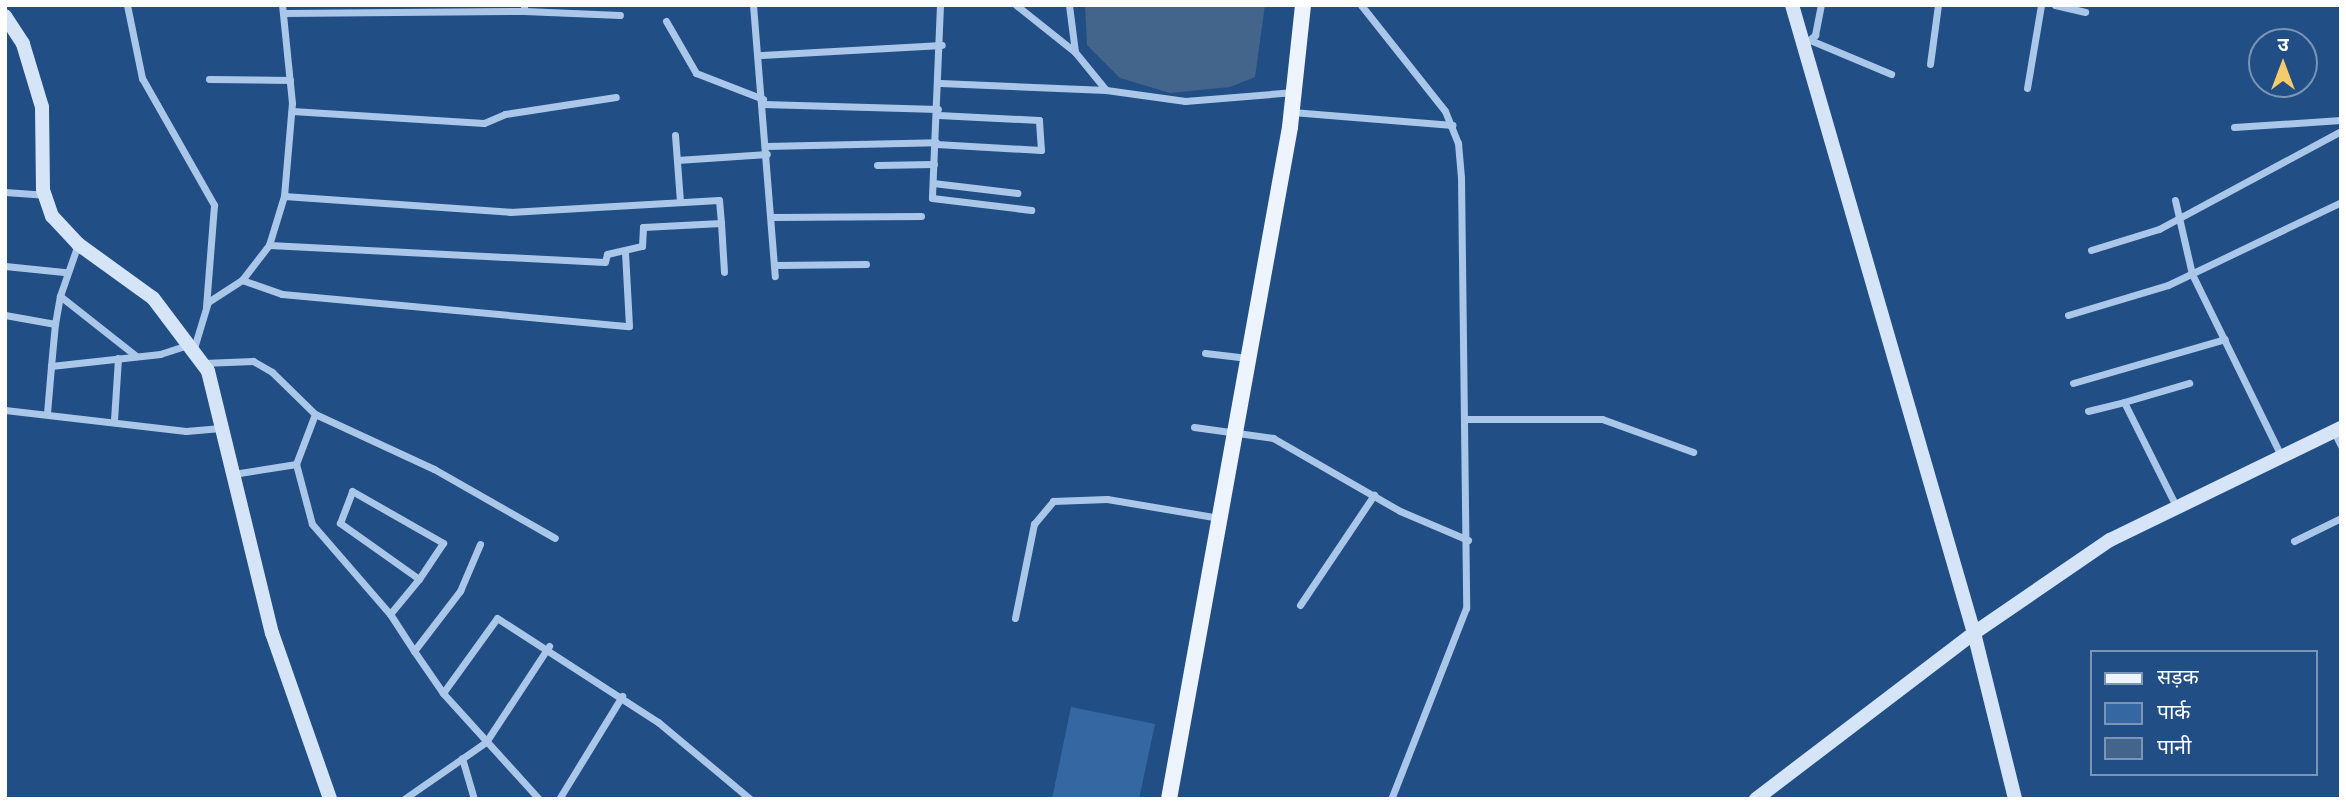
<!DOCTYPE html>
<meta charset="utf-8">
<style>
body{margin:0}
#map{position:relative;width:2346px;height:804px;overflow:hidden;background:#214e85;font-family:"DejaVu Sans","Noto Sans Devanagari",sans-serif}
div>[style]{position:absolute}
.green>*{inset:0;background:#3568a2}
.water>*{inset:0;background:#43648b}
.street>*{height:7px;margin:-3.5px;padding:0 3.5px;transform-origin:3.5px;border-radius:3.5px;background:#aac7e9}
.secondary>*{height:14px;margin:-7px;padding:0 7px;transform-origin:7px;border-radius:7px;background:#d5e4f7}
.primary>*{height:16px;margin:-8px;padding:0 8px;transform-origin:8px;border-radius:8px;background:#edf4fe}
span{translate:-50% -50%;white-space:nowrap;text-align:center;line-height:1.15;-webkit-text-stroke:5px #214e85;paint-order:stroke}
.frame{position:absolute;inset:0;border:7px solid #fff;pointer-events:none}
.legend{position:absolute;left:2090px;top:650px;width:228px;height:126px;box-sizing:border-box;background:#214e85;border:2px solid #7a95b6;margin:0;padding:9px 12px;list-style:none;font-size:21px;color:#fff}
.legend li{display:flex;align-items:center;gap:14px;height:35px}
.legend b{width:35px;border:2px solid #7a95b6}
.north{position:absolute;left:2248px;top:28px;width:70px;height:70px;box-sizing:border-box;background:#214e85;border:2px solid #7a95b6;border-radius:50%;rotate:0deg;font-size:19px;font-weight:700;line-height:28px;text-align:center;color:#fff}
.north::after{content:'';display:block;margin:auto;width:24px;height:32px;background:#f6cc6b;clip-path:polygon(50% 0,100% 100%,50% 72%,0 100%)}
</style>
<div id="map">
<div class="green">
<i style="clip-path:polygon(1071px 707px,1155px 724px,1139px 799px,1052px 799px)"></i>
</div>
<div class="water">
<i style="clip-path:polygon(1085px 5px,1265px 5px,1255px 77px,1230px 87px,1170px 93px,1120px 78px,1087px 45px)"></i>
</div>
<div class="street">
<i style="left:127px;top:5px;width:75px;rotate:78.4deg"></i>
<i style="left:142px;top:78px;width:146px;rotate:60.4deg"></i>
<i style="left:214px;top:205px;width:101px;rotate:94.5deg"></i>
<i style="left:524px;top:5px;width:6px;rotate:90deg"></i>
<i style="left:524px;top:11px;width:96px;rotate:2.4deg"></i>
<i style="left:753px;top:5px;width:272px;rotate:85.4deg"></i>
<i style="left:940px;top:5px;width:193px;rotate:92.4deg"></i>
<i style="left:932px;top:198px;width:100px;rotate:6.9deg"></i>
<i style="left:1016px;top:5px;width:75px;rotate:38.5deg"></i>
<i style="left:1069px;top:5px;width:47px;rotate:82.7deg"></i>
<i style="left:1075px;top:52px;width:49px;rotate:50.8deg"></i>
<i style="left:1361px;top:5px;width:135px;rotate:51.6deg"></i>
<i style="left:1445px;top:111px;width:35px;rotate:68deg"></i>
<i style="left:1458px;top:143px;width:35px;rotate:85deg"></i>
<i style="left:1461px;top:178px;width:430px;rotate:89.3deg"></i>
<i style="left:1466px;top:608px;width:205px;rotate:111.4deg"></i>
<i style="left:2055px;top:5px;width:31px;rotate:13deg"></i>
<i style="left:283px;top:13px;width:241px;rotate:-0.5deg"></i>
<i style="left:666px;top:21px;width:60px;rotate:60deg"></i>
<i style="left:696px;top:73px;width:72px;rotate:21.2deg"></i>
<i style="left:1810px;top:40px;width:88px;rotate:22.8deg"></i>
<i style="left:1807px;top:42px;width:11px;rotate:-41deg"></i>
<i style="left:1815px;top:35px;width:31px;rotate:-79deg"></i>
<i style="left:761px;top:55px;width:181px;rotate:-3.2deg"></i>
<i style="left:1930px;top:64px;width:60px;rotate:-82.3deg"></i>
<i style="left:209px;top:79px;width:81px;rotate:0.7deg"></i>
<i style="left:940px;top:83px;width:166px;rotate:2.4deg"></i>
<i style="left:1106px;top:90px;width:80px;rotate:7.9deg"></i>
<i style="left:1185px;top:101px;width:109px;rotate:-4.7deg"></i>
<i style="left:2027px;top:88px;width:84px;rotate:-80.4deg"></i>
<i style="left:763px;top:104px;width:175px;rotate:1.6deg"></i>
<i style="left:292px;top:111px;width:192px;rotate:3.6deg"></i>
<i style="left:484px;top:123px;width:23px;rotate:-23deg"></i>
<i style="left:505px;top:114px;width:112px;rotate:-8.7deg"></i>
<i style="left:1292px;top:112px;width:161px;rotate:4.6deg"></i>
<i style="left:2234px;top:127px;width:107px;rotate:-3.7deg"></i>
<i style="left:675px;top:135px;width:66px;rotate:85.7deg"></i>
<i style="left:936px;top:144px;width:105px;rotate:3.3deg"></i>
<i style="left:1041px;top:150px;width:30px;rotate:-94deg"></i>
<i style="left:1039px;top:120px;width:101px;rotate:-177.2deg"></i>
<i style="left:766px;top:146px;width:170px;rotate:-1.3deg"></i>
<i style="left:677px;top:160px;width:90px;rotate:-3.8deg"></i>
<i style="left:877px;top:165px;width:57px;rotate:-1deg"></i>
<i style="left:933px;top:183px;width:85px;rotate:6.8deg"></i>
<i style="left:5px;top:192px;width:39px;rotate:4deg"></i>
<i style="left:284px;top:196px;width:227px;rotate:4deg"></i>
<i style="left:510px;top:212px;width:209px;rotate:-3.3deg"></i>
<i style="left:719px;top:200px;width:23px;rotate:85deg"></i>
<i style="left:2175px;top:200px;width:76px;rotate:77.1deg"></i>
<i style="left:2192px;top:274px;width:203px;rotate:63.9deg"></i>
<i style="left:772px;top:217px;width:149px;rotate:-0.4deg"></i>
<i style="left:78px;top:244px;width:55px;rotate:109.1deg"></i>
<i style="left:60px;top:296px;width:97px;rotate:38.3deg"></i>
<i style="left:269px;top:245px;width:336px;rotate:2.9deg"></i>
<i style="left:605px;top:262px;width:8px;rotate:-76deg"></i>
<i style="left:607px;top:254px;width:36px;rotate:-13deg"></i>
<i style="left:642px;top:246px;width:19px;rotate:-87deg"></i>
<i style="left:643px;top:227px;width:78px;rotate:-2.9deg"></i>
<i style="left:721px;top:223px;width:49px;rotate:86.5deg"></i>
<i style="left:2091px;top:250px;width:71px;rotate:-17.2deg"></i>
<i style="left:2159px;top:229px;width:207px;rotate:-28.3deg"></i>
<i style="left:775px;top:265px;width:91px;rotate:-0.6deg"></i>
<i style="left:5px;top:266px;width:59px;rotate:5.8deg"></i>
<i style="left:242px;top:280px;width:42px;rotate:19.3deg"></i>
<i style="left:282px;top:294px;width:348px;rotate:5.3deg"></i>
<i style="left:629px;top:326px;width:74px;rotate:-93.1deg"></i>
<i style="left:5px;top:315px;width:51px;rotate:10.2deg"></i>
<i style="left:55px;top:324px;width:28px;rotate:-80deg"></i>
<i style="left:2068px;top:315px;width:104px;rotate:-16.7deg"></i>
<i style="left:2168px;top:285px;width:192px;rotate:-25.6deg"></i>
<i style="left:194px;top:348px;width:48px;rotate:-73.1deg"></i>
<i style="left:208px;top:302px;width:40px;rotate:-32.9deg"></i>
<i style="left:242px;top:280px;width:44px;rotate:-52.4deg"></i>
<i style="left:269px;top:245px;width:51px;rotate:-73deg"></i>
<i style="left:284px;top:196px;width:93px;rotate:-85.1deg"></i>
<i style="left:292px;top:103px;width:99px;rotate:-95.8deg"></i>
<i style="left:1205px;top:353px;width:43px;rotate:6.6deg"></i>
<i style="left:203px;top:363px;width:50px;rotate:-2.3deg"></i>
<i style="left:253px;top:361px;width:22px;rotate:30deg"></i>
<i style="left:272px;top:372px;width:60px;rotate:44.3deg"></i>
<i style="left:315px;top:414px;width:131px;rotate:24.8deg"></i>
<i style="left:434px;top:469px;width:139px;rotate:29.7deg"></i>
<i style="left:51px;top:366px;width:42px;rotate:-84.6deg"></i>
<i style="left:2073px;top:383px;width:158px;rotate:-16.1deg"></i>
<i style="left:5px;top:410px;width:182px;rotate:6.6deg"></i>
<i style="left:186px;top:431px;width:32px;rotate:-5deg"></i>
<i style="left:2088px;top:411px;width:37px;rotate:-14deg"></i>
<i style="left:47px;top:413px;width:47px;rotate:-85.1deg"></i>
<i style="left:51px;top:366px;width:110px;rotate:-6.3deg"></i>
<i style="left:160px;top:354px;width:32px;rotate:-18deg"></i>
<i style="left:1467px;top:419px;width:135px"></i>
<i style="left:1602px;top:419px;width:97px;rotate:19.9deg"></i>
<i style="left:114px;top:420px;width:62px;rotate:-86.3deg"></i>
<i style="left:1194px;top:427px;width:80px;rotate:7.9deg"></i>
<i style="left:1273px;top:438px;width:146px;rotate:29.9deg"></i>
<i style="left:1400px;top:511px;width:74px;rotate:23.1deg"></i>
<i style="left:2334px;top:432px;width:16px;rotate:63deg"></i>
<i style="left:296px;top:464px;width:53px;rotate:-69.2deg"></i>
<i style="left:233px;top:474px;width:64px;rotate:-9deg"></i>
<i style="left:296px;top:464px;width:62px;rotate:75.1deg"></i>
<i style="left:312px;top:524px;width:119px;rotate:49.1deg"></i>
<i style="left:390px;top:614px;width:44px;rotate:57deg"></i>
<i style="left:2176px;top:506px;width:116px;rotate:-116.6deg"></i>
<i style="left:2124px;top:402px;width:68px;rotate:-16.3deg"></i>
<i style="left:2294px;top:541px;width:52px;rotate:-26.1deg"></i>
<i style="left:1300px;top:605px;width:133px;rotate:-56.1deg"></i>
<i style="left:390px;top:614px;width:45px;rotate:-50.4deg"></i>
<i style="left:419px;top:579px;width:97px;rotate:-144.7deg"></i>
<i style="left:340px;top:523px;width:34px;rotate:-69deg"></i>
<i style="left:352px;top:491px;width:105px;rotate:29.7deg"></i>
<i style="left:443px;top:543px;width:43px;rotate:123.7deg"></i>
<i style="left:1015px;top:618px;width:96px;rotate:-78.6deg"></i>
<i style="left:1034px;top:524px;width:30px;rotate:-50deg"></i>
<i style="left:1053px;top:501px;width:54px;rotate:-2.1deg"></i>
<i style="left:1107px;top:499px;width:114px;rotate:9.6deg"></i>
<i style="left:443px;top:693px;width:51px;rotate:-124.6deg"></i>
<i style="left:414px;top:651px;width:76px;rotate:-52.5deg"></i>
<i style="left:460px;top:591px;width:51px;rotate:-66.9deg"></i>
<i style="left:462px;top:758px;width:43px;rotate:73.7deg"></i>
<i style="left:404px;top:799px;width:100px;rotate:-34.8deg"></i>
<i style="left:486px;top:742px;width:115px;rotate:-56.7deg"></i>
<i style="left:539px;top:799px;width:143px;rotate:-132.2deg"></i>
<i style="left:443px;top:693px;width:92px;rotate:-54.2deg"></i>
<i style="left:497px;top:618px;width:192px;rotate:32.9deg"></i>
<i style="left:658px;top:722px;width:120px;rotate:39.9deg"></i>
<i style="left:559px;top:799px;width:121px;rotate:-58.5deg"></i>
</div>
<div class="secondary">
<i style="left:1792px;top:5px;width:654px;rotate:73.84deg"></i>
<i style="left:1974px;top:633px;width:171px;rotate:76.1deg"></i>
<i style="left:5px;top:16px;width:33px;rotate:57deg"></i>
<i style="left:23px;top:44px;width:66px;rotate:73.2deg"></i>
<i style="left:42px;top:107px;width:83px;rotate:89.3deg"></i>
<i style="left:43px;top:190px;width:28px;rotate:71deg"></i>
<i style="left:52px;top:216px;width:38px;rotate:47deg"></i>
<i style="left:78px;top:244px;width:92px;rotate:35.8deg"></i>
<i style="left:153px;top:298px;width:91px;rotate:53deg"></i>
<i style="left:208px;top:371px;width:270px;rotate:76.3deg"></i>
<i style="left:272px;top:633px;width:176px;rotate:70.7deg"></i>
<i style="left:1756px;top:799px;width:274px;rotate:-37.3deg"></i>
<i style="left:1974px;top:633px;width:165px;rotate:-34.4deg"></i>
<i style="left:2110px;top:540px;width:257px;rotate:-25.9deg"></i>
</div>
<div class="primary">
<i style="left:1169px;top:799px;width:683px;rotate:-79.79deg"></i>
<i style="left:1290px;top:127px;width:123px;rotate:-83.9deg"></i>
</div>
<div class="frame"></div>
<ul class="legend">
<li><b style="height:9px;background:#edf4fe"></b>सड़क</li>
<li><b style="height:19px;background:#3568a2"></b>पार्क</li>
<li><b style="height:19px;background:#43648b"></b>पानी</li>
</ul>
<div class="north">उ</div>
</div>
